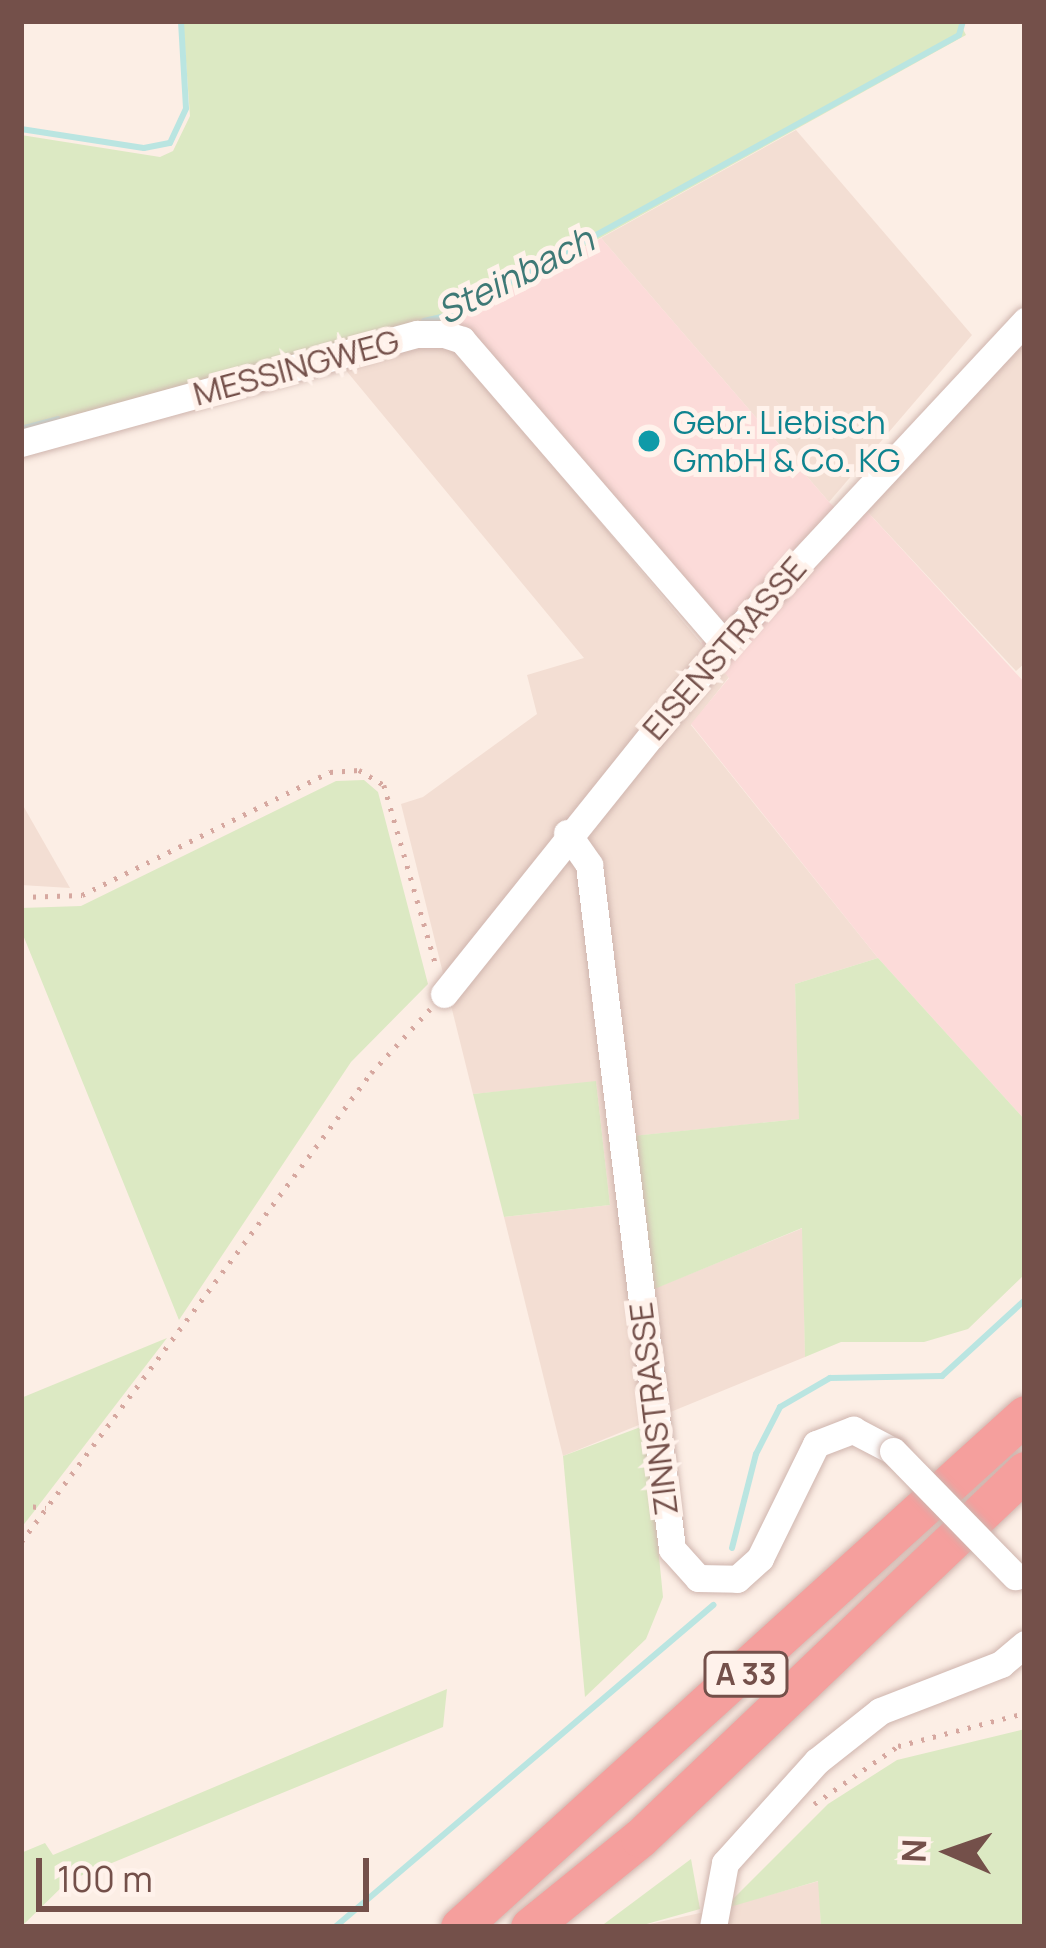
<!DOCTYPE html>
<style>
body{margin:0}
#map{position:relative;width:1046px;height:1948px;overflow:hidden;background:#fceee5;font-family:Manrope,sans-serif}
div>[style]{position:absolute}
.residential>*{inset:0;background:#f3ded3}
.commercial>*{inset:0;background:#fcdbd9}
.green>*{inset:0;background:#dce9c3}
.stream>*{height:6px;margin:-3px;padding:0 3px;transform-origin:3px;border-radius:3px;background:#bae5e1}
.path>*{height:4.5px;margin-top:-2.25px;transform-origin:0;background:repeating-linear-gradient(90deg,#d6a8a0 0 3px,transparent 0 12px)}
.roads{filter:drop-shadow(0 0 3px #cfb5ae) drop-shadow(0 0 3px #cfb5ae)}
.minor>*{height:27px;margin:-13.5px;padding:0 13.5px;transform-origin:13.5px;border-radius:13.5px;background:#fff}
.highway>*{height:39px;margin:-19.5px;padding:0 19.5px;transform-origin:19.5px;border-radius:19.5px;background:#f59f9d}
.bridges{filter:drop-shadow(0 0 3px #cfb5ae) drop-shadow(0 0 3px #cfb5ae)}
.minor-bridge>*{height:27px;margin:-13.5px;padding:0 13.5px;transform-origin:13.5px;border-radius:13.5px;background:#fff}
.dots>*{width:33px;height:33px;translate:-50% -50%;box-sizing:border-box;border:6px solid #fff2eb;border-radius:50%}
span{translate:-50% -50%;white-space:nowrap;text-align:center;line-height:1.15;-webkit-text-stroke:10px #fff2eb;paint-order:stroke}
.shield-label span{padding:3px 9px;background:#fff2eb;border:3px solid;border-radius:9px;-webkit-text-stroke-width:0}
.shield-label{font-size:30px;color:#74504a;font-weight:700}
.street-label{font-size:33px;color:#74504a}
.culture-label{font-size:33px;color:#0d838f}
.left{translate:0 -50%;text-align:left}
.water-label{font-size:36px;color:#3e7976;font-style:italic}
.frame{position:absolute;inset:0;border:24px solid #74504a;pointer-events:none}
.north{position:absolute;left:890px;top:1792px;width:120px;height:120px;-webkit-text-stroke:9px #fff2eb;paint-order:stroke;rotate:272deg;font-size:33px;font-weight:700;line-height:48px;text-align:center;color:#74504a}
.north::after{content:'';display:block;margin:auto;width:42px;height:54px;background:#74504a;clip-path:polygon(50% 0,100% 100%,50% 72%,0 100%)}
.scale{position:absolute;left:36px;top:1858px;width:333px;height:54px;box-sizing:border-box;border:6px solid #74504a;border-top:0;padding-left:15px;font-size:36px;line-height:42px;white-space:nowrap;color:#74504a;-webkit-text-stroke:9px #fff2eb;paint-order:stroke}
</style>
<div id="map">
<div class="residential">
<i style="clip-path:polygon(796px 130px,972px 335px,829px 502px,601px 238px)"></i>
<i style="clip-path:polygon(1025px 337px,1025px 663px,1016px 671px,863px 507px)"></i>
<i style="clip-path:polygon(426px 344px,460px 353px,729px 677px,691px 725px,878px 958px,795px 984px,800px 1119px,633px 1136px,653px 1289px,803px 1228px,805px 1357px,563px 1456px,504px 1217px,610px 1205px,596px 1082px,473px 1094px,401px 804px,423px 797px,537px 714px,527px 675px,584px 658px,344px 368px)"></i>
<i style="clip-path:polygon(21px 802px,70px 888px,21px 885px)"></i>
<i style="clip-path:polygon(819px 1881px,821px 1927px,636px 1927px,723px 1908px)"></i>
</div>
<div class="commercial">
<i style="clip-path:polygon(601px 238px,829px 502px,850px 523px,863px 507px,1025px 683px,1025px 1120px,878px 958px,691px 724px,729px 678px,701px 643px,722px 623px,452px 320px)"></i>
</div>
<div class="green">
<i style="clip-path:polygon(183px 21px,959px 21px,966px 35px,452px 320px,21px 435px,21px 135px,160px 157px,173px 151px,190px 116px)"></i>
<i style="clip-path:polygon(364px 780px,378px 792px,428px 984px,351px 1062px,179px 1320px,21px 930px,21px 908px,81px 906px,336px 781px)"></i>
<i style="clip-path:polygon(878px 958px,1025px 1120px,1025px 1274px,968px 1329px,924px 1342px,841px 1342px,805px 1357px,802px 1228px,652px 1290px,632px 1136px,799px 1119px,795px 984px)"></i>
<i style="clip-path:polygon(596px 1081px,610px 1205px,504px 1217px,473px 1094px)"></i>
<i style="clip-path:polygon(167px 1338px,32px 1514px,21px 1528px,21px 1398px)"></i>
<i style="clip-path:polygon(646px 1425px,663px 1597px,646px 1639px,585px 1697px,563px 1456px)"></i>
<i style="clip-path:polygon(447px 1689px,443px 1727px,68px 1881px,21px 1927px,21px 1853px,45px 1843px,53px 1855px)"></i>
<i style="clip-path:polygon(1025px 1729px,1025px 1927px,821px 1927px,818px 1881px,723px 1909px,828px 1804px,897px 1760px)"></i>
<i style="clip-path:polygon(691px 1859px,700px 1909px,636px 1927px,600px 1927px)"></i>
</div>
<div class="stream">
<i style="left:21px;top:129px;width:124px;rotate:8.8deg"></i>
<i style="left:144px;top:148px;width:26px;rotate:-11deg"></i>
<i style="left:170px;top:143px;width:38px;rotate:-65deg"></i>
<i style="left:186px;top:108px;width:87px;rotate:-93.3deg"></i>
<i style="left:424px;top:321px;width:28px;rotate:-13deg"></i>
<i style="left:451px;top:315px;width:580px;rotate:-28.86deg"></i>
<i style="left:959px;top:35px;width:15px;rotate:-74deg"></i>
<i style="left:21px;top:429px;width:38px;rotate:-15deg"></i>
<i style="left:732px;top:1548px;width:97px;rotate:-75.7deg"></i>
<i style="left:756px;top:1454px;width:53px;rotate:-62.9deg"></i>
<i style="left:780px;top:1407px;width:58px;rotate:-30.1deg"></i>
<i style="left:830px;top:1378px;width:112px;rotate:-1deg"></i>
<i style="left:942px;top:1376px;width:113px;rotate:-42.5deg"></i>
<i style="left:335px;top:1927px;width:497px;rotate:-40.4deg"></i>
</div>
<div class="path">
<i style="left:21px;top:897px;width:61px;rotate:-1.9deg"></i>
<i style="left:82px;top:895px;width:277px;rotate:-26.4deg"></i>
<i style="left:330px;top:772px;width:29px;rotate:-4deg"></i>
<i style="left:359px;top:770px;width:29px;rotate:31deg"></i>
<i style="left:384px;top:785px;width:184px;rotate:73.9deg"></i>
<i style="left:21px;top:1505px;width:25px;rotate:7deg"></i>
<i style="left:21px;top:1542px;width:585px;rotate:-53.27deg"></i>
<i style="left:371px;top:1073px;width:87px;rotate:-47.3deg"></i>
<i style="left:814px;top:1804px;width:102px;rotate:-34.6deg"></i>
<i style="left:898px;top:1746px;width:131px;rotate:-14.6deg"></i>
</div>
<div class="roads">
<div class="minor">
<i style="left:21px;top:443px;width:411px;rotate:-15.4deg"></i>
<i style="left:417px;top:334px;width:27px"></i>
<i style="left:444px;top:334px;width:19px;rotate:18deg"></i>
<i style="left:462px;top:340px;width:401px;rotate:49.2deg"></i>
<i style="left:567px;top:833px;width:39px;rotate:55deg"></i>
<i style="left:589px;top:865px;width:689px;rotate:83.08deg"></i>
<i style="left:672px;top:1549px;width:39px;rotate:48deg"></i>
<i style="left:698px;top:1578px;width:39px;rotate:1deg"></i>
<i style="left:737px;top:1579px;width:31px;rotate:-42deg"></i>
<i style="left:760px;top:1558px;width:127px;rotate:-63.8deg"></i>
<i style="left:816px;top:1444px;width:40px;rotate:-21deg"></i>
<i style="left:853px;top:1430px;width:45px;rotate:27.7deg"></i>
<i style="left:444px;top:994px;width:448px;rotate:-51.3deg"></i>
<i style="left:724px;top:644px;width:442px;rotate:-47deg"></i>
<i style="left:713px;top:1927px;width:65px;rotate:-79.4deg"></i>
<i style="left:725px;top:1863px;width:137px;rotate:-48deg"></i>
<i style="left:817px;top:1761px;width:80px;rotate:-38.4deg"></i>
<i style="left:880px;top:1711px;width:130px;rotate:-21.2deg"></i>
<i style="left:1001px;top:1664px;width:31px;rotate:-40deg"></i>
</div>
<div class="highway">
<i style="left:460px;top:1927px;width:762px;rotate:-42.18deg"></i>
<i style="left:530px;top:1927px;width:141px;rotate:-39deg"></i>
<i style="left:640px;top:1838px;width:532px;rotate:-43.63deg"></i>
</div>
</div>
<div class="bridges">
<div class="minor-bridge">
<i style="left:893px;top:1451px;width:175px;rotate:45.7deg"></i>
</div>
</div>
<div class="dots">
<i style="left:649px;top:441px;background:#0f9aa8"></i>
</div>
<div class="shield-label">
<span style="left:746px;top:1674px">A 33</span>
</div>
<div class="street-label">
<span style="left:296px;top:367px;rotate:-15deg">MESSINGWEG</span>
<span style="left:724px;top:648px;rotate:-49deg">EISENSTRASSE</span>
<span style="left:653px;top:1409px;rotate:-97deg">ZINNSTRASSE</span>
</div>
<div class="culture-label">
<span class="left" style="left:673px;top:441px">Gebr. Liebisch<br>GmbH &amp; Co. KG</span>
</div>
<div class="water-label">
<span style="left:515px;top:275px;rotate:-27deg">Steinbach</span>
</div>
<div class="frame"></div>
<div class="north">N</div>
<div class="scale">100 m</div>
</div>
